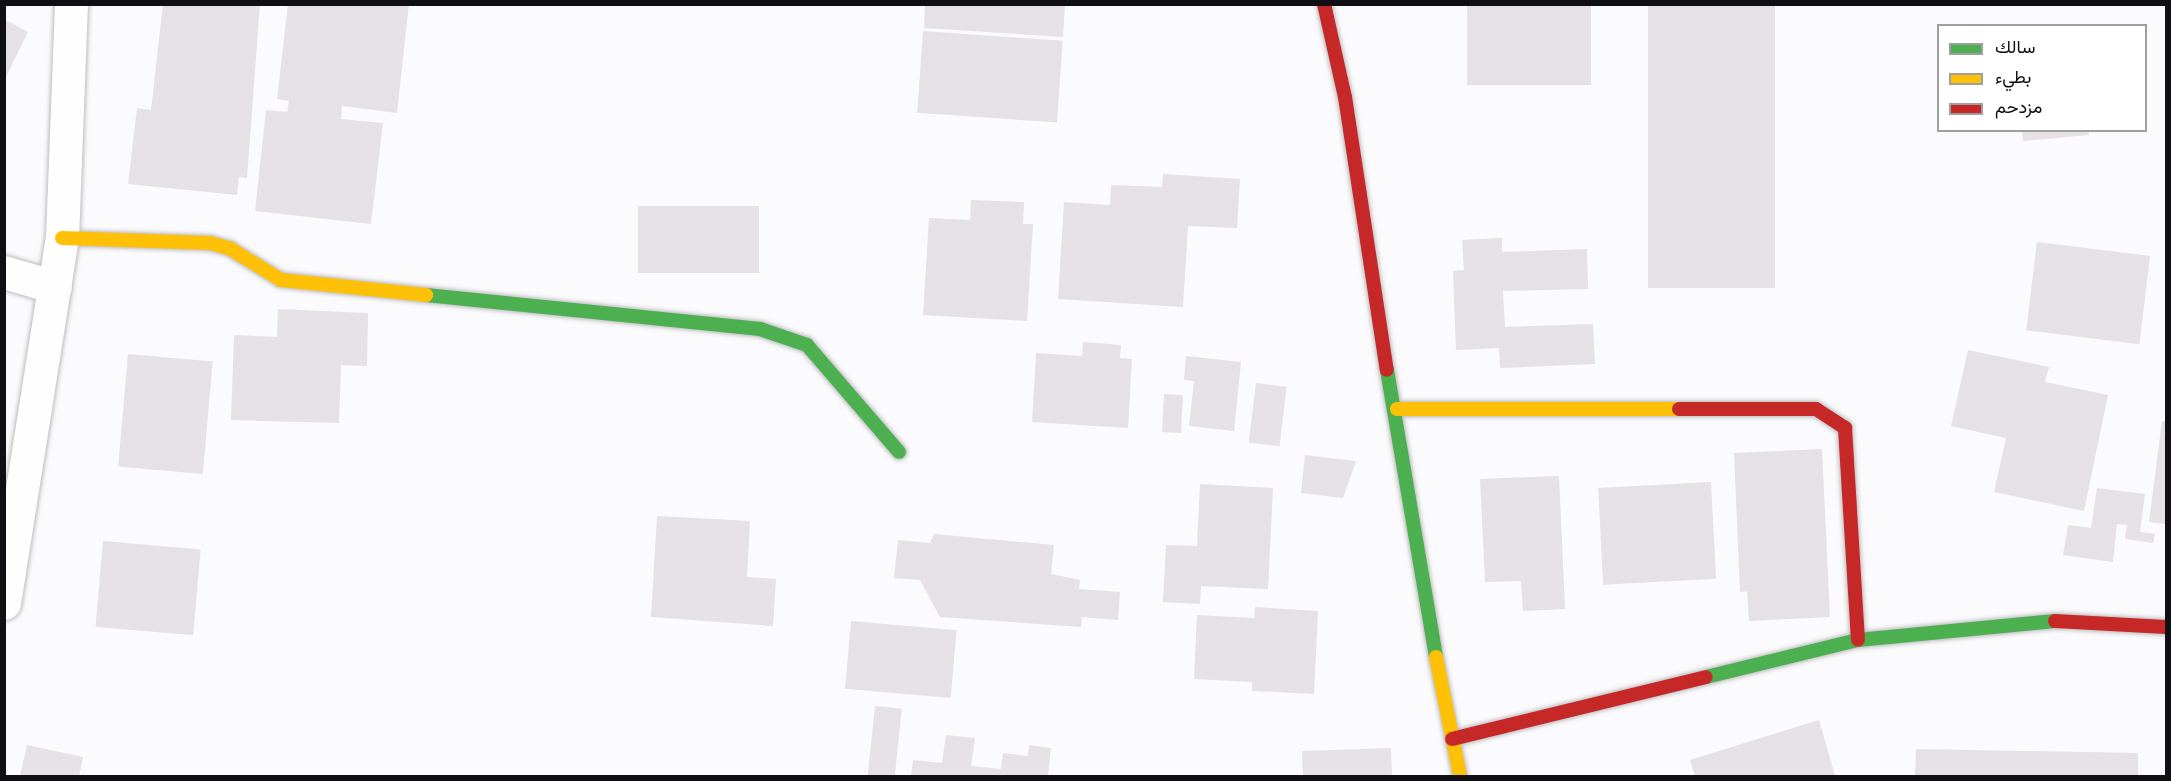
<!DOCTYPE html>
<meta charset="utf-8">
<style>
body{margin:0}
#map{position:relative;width:2171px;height:781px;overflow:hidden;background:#fbfafc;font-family:Bitter,Vazirmatn,serif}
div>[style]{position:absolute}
.building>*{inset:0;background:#e5e1e4;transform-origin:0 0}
.roads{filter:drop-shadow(0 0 2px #bebdc1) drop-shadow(0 0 2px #bebdc1)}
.street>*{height:33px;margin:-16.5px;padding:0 16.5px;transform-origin:16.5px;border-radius:16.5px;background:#fefeff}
.fast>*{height:14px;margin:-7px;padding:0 7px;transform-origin:7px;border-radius:7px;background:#4caf50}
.slow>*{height:14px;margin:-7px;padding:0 7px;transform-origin:7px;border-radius:7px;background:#ffc107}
.jam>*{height:14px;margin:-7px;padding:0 7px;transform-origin:7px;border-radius:7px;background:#c62828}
span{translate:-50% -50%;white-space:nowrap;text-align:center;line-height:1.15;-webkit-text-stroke:6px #fff;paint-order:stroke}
.frame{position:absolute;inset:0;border:6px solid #100f14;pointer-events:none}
.legend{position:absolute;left:1937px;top:24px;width:210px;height:108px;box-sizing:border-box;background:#fff;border:2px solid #9f9fa1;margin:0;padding:8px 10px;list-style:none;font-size:18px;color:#100f14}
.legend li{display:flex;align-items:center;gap:12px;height:30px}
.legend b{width:30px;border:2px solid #9f9fa1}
</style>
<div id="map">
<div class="building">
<i style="clip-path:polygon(163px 4px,260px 4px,247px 178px,239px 177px,237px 195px,128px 184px,137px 108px,151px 110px)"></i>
<i style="clip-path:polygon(288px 4px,409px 4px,397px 113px,342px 106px,341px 119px,383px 123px,371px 224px,255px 211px,266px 110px,287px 112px,289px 101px,277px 99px)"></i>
<i style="clip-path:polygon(925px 4px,1065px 4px,1063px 37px,924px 28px)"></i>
<i style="left:1467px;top:4px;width:124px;height:81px"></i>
<i style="left:1648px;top:4px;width:127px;height:284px"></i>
<i style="clip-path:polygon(4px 19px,28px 32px,4px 81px)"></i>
<i style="left:923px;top:31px;width:140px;height:82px;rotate:4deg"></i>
<i style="clip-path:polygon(2022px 130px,2088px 130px,2089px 135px,2023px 141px)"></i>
<i style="clip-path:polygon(1163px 174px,1240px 179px,1237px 228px,1188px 226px,1183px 307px,1058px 299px,1064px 202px,1110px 205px,1111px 185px,1162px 187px)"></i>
<i style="clip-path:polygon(971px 200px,1024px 202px,1023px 224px,1033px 224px,1027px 321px,923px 315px,929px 218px,970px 220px)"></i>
<i style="left:638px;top:206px;width:121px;height:67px"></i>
<i style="clip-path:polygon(1502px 238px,1502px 252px,1587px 249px,1588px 289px,1503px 291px,1505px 327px,1593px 324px,1595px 364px,1500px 368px,1499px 348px,1456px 350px,1453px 271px,1464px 270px,1462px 240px)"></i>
<i style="left:2037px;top:242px;width:114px;height:89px;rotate:7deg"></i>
<i style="clip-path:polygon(278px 309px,368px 313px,367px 366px,341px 365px,339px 423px,231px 420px,234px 335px,277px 337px)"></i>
<i style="clip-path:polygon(1083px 342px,1121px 345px,1120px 358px,1132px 359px,1128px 428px,1032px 422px,1036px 353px,1082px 356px)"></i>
<i style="clip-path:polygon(1968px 350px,2049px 367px,2045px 382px,2108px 395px,2084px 511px,1994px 492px,2006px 438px,1951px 426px)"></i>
<i style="left:128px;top:354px;width:85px;height:113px;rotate:5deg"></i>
<i style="clip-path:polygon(1186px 356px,1241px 362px,1234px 431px,1189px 426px,1194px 381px,1184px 380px)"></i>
<i style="left:1256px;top:383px;width:31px;height:60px;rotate:7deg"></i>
<i style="left:1164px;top:394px;width:19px;height:38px;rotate:3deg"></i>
<i style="clip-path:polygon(2162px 421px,2166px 422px,2166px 524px,2149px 522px)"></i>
<i style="clip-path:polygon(1822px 449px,1830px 617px,1749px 621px,1747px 591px,1740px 592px,1734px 453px)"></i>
<i style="clip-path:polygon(1305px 455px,1356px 461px,1343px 498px,1301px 493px)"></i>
<i style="clip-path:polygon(1559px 476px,1565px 609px,1523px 611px,1521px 581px,1485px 582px,1480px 479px)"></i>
<i style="left:1711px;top:482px;width:97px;height:113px;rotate:87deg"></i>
<i style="clip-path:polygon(1200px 484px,1273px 488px,1268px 589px,1201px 586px,1200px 604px,1163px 602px,1166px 545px,1197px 546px)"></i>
<i style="clip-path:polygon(2097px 488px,2145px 494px,2140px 532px,2155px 534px,2153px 543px,2125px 539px,2127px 525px,2117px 524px,2113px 562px,2063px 555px,2068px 525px,2091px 528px)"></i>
<i style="clip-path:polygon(657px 516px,750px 521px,747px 577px,776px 579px,773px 626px,651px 617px)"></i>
<i style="clip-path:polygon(934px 534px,1054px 545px,1051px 574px,1080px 580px,1079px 589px,1120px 592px,1118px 620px,1082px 617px,1081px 627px,940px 617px,920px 580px,894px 578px,898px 540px,930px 543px)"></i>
<i style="left:103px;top:541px;width:98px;height:86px;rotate:5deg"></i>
<i style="clip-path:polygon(1255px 607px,1318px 611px,1314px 694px,1252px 691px,1252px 682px,1194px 679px,1197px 615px,1254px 618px)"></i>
<i style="left:851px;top:621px;width:106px;height:68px;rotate:5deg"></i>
<i style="left:875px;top:706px;width:27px;height:70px;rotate:6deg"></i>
<i style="clip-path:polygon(1819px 720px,1835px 776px,1695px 776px,1690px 760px)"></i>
<i style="clip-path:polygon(946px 735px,975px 738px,971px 766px,1001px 769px,1003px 753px,1028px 756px,1029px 745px,1051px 748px,1048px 776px,911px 776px,913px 760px,942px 763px)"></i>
<i style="clip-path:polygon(27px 745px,83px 757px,79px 776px,20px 776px)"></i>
<i style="left:1391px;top:748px;width:28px;height:89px;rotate:88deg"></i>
<i style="clip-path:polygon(1916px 749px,2138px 753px,2138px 776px,1915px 776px)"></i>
</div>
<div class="roads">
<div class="street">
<i style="left:4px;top:272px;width:53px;rotate:16.4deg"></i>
<i style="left:4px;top:603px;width:370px;rotate:-81deg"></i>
<i style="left:62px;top:238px;width:234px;rotate:-87.8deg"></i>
</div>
<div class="fast">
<i style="left:426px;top:295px;width:336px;rotate:5.8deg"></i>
<i style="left:760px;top:329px;width:50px;rotate:18.8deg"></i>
<i style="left:807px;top:345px;width:141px;rotate:49.3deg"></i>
<i style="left:1387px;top:370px;width:291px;rotate:80.3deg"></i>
<i style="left:1706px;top:677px;width:156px;rotate:-13.7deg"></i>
<i style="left:1858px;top:640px;width:198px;rotate:-5.5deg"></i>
</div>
<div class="slow">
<i style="left:62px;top:238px;width:148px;rotate:1.9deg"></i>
<i style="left:210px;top:243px;width:20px;rotate:15deg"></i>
<i style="left:229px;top:248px;width:61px;rotate:31.6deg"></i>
<i style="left:281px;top:280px;width:146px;rotate:5.9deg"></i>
<i style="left:1397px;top:409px;width:282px"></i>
<i style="left:1436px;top:657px;width:121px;rotate:78.6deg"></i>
</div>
<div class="jam">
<i style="left:1324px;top:4px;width:95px;rotate:77.3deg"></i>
<i style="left:1345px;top:97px;width:276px;rotate:81.3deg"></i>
<i style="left:1679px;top:409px;width:137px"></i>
<i style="left:1816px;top:409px;width:35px;rotate:33deg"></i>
<i style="left:1845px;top:428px;width:212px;rotate:86.5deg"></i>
<i style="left:2055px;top:621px;width:111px;rotate:3.1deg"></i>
<i style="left:1452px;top:739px;width:261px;rotate:-13.7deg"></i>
</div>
</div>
<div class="frame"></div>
<ul class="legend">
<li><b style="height:8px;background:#4caf50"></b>سالك</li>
<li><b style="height:8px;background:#ffc107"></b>بطيء</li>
<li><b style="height:8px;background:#c62828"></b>مزدحم</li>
</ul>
</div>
